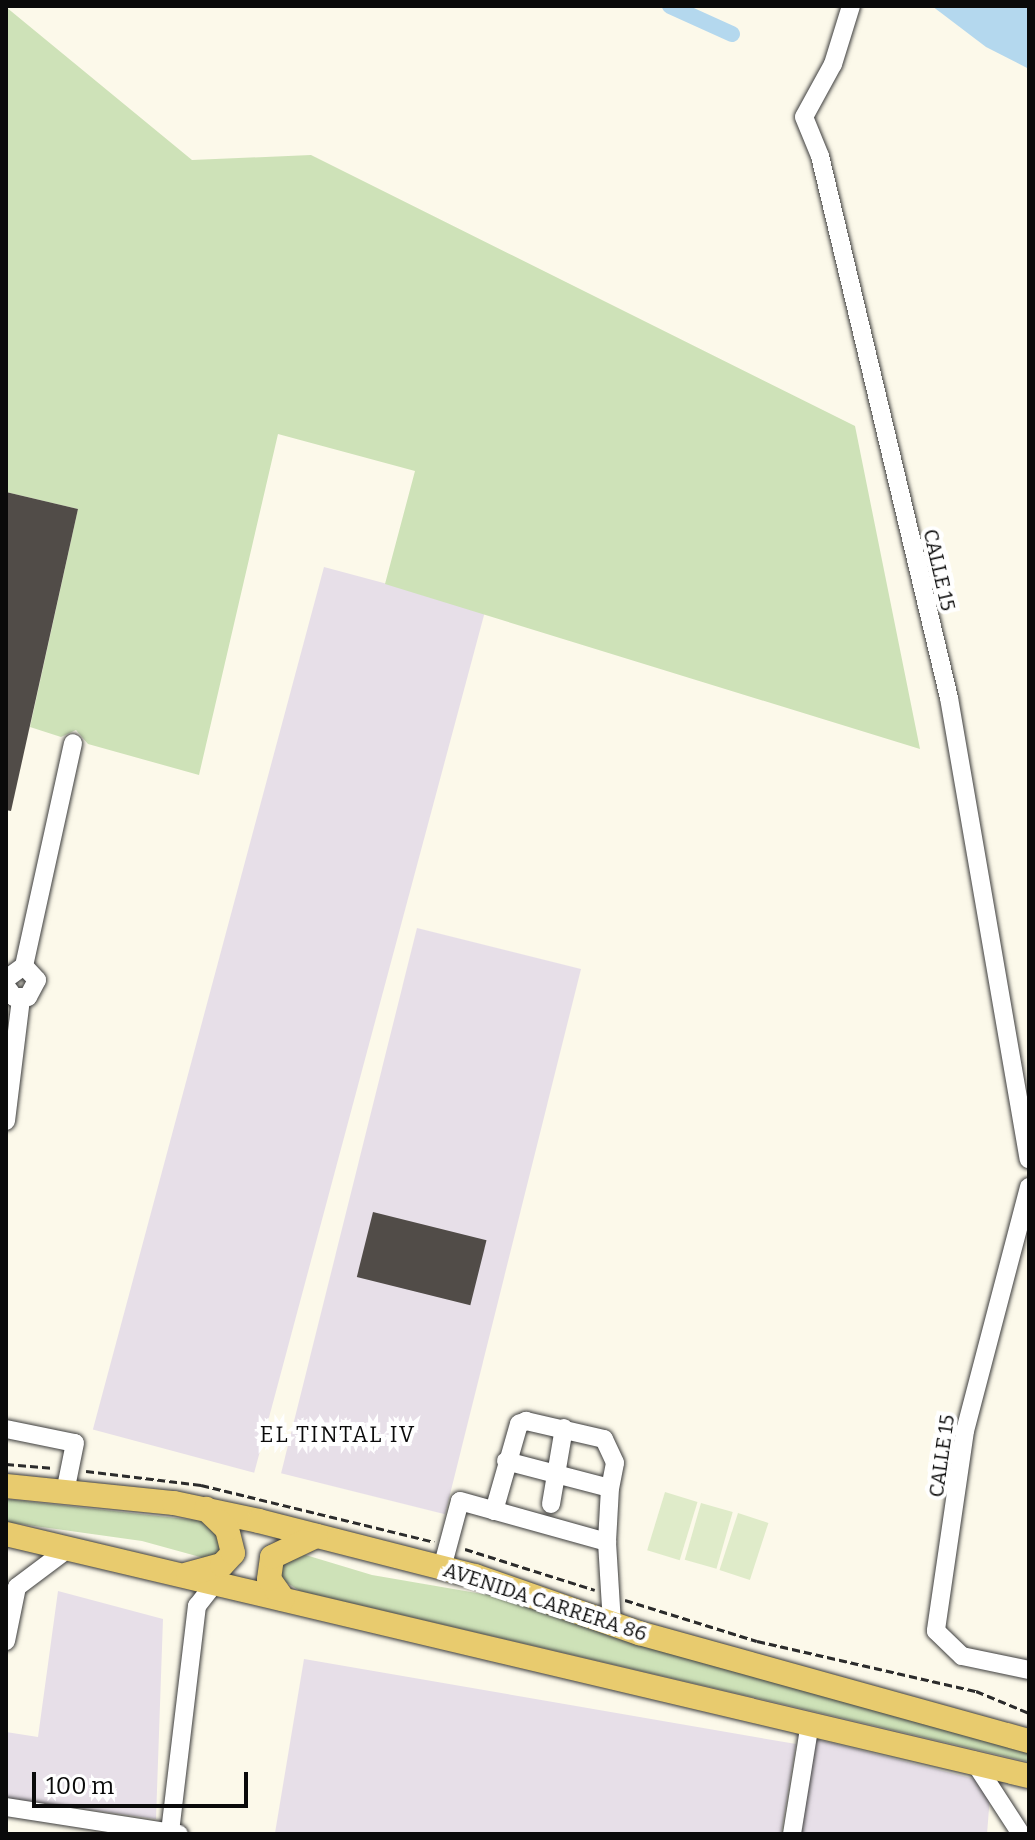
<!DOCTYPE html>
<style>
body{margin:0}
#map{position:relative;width:1035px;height:1840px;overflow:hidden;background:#fcf9ea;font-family:Bitter,serif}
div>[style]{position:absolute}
.industrial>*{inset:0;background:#e7dfe8;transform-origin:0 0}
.green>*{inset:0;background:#cee2b8}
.pitch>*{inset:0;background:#dfebc9;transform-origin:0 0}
.water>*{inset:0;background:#b4d8ee}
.canal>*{height:16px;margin:-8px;padding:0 8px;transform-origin:8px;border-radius:8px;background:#b4d8ee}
.building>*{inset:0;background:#514c48;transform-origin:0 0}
.path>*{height:3px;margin-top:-1.5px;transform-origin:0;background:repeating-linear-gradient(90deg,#2c2c2c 0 8px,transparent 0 12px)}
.roads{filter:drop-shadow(0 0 2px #3d3d3d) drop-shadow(0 0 2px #3d3d3d)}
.minor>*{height:18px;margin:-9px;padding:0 9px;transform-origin:9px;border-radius:9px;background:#fff}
.major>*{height:24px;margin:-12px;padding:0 12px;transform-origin:12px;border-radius:12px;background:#e8cb6e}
span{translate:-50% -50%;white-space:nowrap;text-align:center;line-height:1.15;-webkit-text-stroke:8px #fff;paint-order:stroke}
.street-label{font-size:20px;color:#0a0a0a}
.neighbourhood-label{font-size:22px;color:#0a0a0a;letter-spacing:2px}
.frame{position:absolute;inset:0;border:8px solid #0a0a0a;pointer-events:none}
.scale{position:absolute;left:32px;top:1772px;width:216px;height:36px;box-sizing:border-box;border:4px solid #0a0a0a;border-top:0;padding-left:10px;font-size:24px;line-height:28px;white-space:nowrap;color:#0a0a0a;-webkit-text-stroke:6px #fff;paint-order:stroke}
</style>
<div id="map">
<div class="industrial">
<i style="left:324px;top:567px;width:167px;height:893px;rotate:15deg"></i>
<i style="left:417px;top:928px;width:169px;height:562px;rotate:14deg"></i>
<i style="clip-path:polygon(58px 1591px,163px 1619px,156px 1819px,6px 1798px,6px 1732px,38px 1737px)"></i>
<i style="clip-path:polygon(304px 1659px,796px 1744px,781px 1834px,275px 1833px)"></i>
<i style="clip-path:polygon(808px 1737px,991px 1783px,987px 1834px,796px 1834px)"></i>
</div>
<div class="green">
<i style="clip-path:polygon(6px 7px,192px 160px,311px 155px,855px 426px,920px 749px,385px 584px,415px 471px,278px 434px,199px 775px,88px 744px,76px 730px,61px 737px,30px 727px,78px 509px,6px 492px)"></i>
<i style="clip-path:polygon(6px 1499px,203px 1521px,212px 1525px,223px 1546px,211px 1560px,142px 1541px,6px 1522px)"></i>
<i style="clip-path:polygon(299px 1553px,372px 1575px,512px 1599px,1029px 1750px,1029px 1762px,300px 1591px,278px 1577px,282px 1560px)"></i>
</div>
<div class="pitch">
<i style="left:665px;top:1492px;width:34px;height:61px;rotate:17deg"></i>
<i style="left:701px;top:1503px;width:33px;height:59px;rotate:16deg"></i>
<i style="left:738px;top:1513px;width:32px;height:60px;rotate:18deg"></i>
</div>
<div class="water">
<i style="clip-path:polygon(932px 6px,1029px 6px,1029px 69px,986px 47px)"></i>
</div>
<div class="canal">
<i style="left:670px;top:6px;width:68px;rotate:24.3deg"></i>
</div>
<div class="building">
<i style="clip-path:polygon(6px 492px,78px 509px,11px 811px,6px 810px)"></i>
<i style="left:373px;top:1212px;width:117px;height:67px;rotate:14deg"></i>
</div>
<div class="path">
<i style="left:6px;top:1464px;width:48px;rotate:4.8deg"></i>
<i style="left:86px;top:1471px;width:116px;rotate:6.9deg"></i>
<i style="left:201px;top:1485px;width:240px;rotate:13.7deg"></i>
<i style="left:465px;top:1549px;width:136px;rotate:17.5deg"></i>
<i style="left:625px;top:1600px;width:138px;rotate:17.3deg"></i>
<i style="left:757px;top:1641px;width:225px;rotate:12.9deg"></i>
<i style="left:976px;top:1691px;width:57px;rotate:22.5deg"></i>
</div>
<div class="roads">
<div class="minor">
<i style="left:851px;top:6px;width:61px;rotate:107.2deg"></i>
<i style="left:833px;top:64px;width:60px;rotate:118.7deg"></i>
<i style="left:804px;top:117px;width:42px;rotate:67.7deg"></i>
<i style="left:820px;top:156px;width:557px;rotate:76.61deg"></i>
<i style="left:949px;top:698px;width:468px;rotate:80.2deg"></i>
<i style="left:24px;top:966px;width:228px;rotate:-77.6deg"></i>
<i style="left:6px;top:979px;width:22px;rotate:-36deg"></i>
<i style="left:24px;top:966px;width:19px;rotate:47deg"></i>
<i style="left:37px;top:980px;width:19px;rotate:118deg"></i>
<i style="left:28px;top:997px;width:14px;rotate:180deg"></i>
<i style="left:14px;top:997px;width:14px;rotate:-126deg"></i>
<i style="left:6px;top:1121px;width:124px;rotate:-83deg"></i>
<i style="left:1029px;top:1187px;width:252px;rotate:104.7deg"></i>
<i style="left:965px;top:1431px;width:202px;rotate:98.3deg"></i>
<i style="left:936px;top:1631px;width:36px;rotate:44deg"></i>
<i style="left:962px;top:1656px;width:68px;rotate:11.8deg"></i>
<i style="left:6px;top:1429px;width:70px;rotate:11.5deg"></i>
<i style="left:75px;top:1443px;width:50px;rotate:101.5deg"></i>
<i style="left:506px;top:1461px;width:107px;rotate:14.6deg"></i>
<i style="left:610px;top:1488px;width:54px;rotate:93.2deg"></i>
<i style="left:551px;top:1504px;width:77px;rotate:-80.3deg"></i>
<i style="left:494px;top:1511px;width:91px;rotate:-74deg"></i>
<i style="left:519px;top:1424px;width:8px;rotate:-23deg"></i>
<i style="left:526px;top:1421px;width:80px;rotate:13deg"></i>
<i style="left:604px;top:1439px;width:26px;rotate:65deg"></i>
<i style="left:615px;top:1463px;width:25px;rotate:101deg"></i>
<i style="left:442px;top:1568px;width:69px;rotate:-75deg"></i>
<i style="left:460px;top:1501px;width:153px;rotate:15.6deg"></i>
<i style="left:607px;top:1542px;width:82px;rotate:86.5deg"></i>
<i style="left:6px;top:1641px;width:55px;rotate:-78.5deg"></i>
<i style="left:17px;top:1587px;width:65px;rotate:-36.9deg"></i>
<i style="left:973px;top:1760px;width:88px;rotate:57deg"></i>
<i style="left:6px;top:1807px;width:175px;rotate:8.9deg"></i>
<i style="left:170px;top:1832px;width:228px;rotate:-83.2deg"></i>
<i style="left:197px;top:1606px;width:29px;rotate:-52deg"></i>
<i style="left:792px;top:1834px;width:112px;rotate:-80.8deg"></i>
</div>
<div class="major">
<i style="left:6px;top:1486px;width:169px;rotate:5.8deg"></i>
<i style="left:174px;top:1503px;width:87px;rotate:12deg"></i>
<i style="left:259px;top:1521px;width:223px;rotate:14.3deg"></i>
<i style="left:475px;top:1576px;width:174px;rotate:19.2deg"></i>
<i style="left:639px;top:1633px;width:405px;rotate:15.5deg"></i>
<i style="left:6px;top:1534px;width:1051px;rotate:13.31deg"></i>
<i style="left:188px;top:1574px;width:35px;rotate:-15deg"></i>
<i style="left:222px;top:1565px;width:16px;rotate:-47deg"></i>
<i style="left:233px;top:1553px;width:25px;rotate:-104deg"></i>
<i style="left:227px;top:1529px;width:29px;rotate:-136deg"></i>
<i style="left:283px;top:1599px;width:24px;rotate:-125deg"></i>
<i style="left:269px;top:1579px;width:22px;rotate:-82deg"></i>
<i style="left:272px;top:1557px;width:49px;rotate:-25.5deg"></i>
</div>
</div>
<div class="street-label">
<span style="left:939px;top:570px;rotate:77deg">CALLE 15</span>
<span style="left:942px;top:1456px;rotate:-82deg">CALLE 15</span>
<span style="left:545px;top:1602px;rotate:18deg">AVENIDA CARRERA 86</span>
</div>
<div class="neighbourhood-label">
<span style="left:338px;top:1435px">EL TINTAL IV</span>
</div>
<div class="frame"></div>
<div class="scale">100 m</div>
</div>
